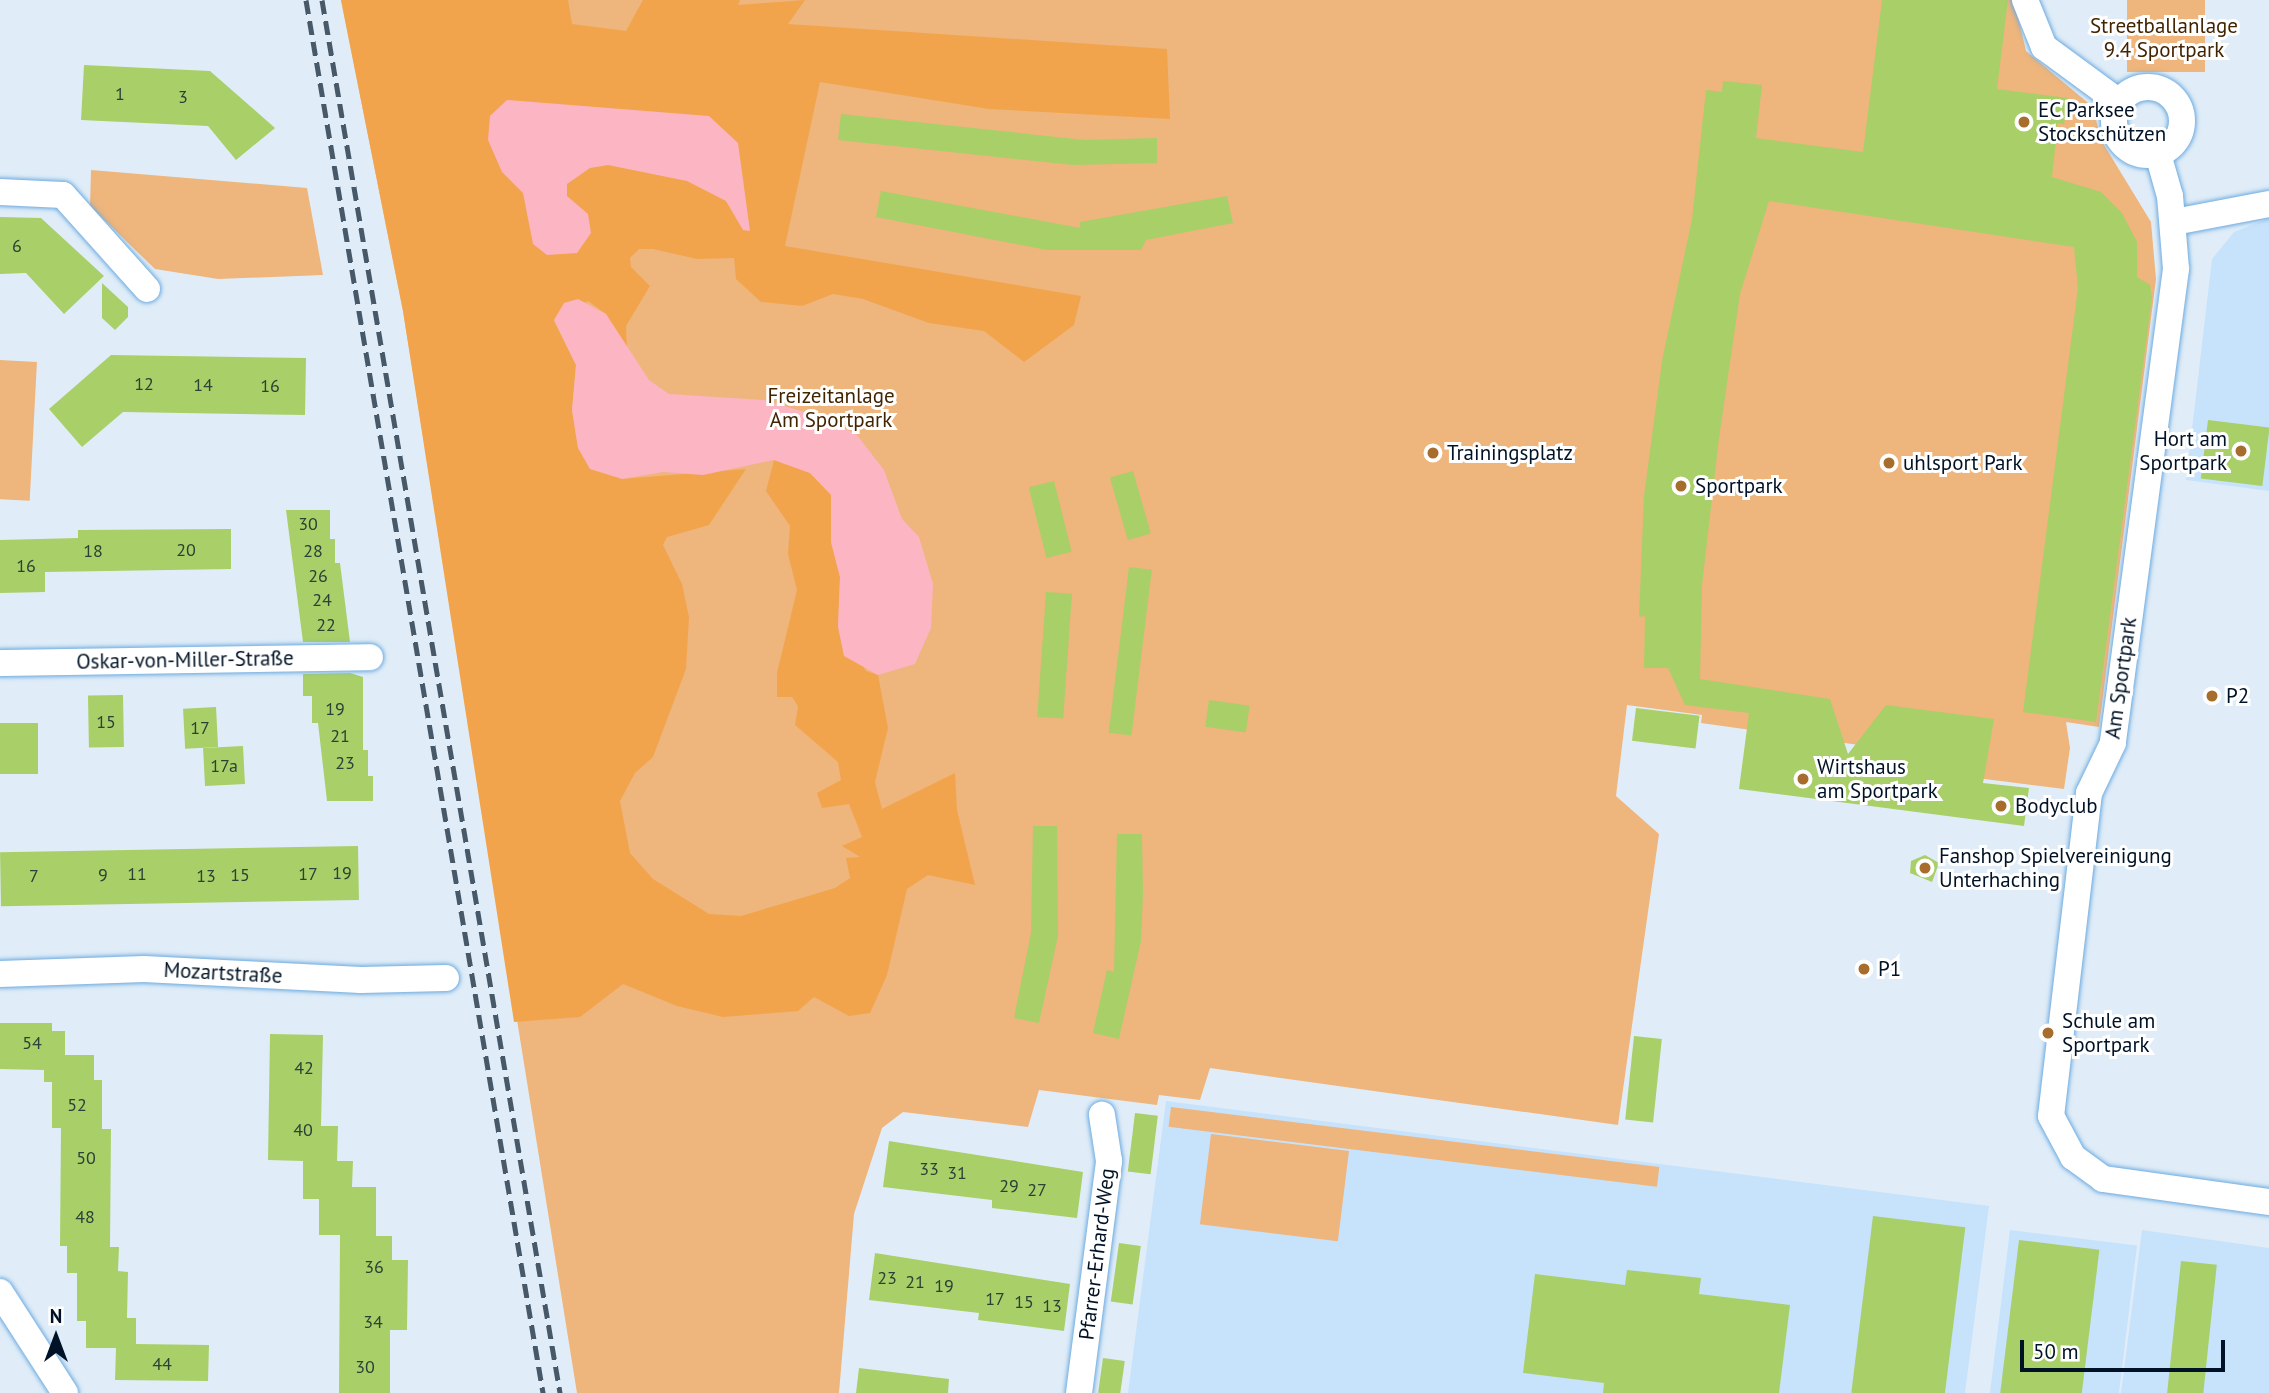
<!DOCTYPE html>
<meta charset="utf-8">
<style>
body{margin:0}
#map{position:relative;width:2269px;height:1393px;overflow:hidden;background:#e0edf8;font-family:"PT Sans",sans-serif}
div>[style]{position:absolute}
.built>*{inset:0;background:#c7e2fb;transform-origin:0 0}
.green>*{inset:0;background:#eeb57c;transform-origin:0 0}
.forest>*{inset:0;background:#f2a44d}
.water>*{inset:0;background:#fbb5c3}
.building>*{inset:0;background:#a9cf68;transform-origin:0 0}
.roads{filter:drop-shadow(0 0 2px #6dabe0) drop-shadow(0 0 2px #6dabe0)}
.minor>*{height:26px;margin:-13px;padding:0 13px;transform-origin:13px;border-radius:13px;background:#fff}
.minor>.ring{margin:-13px;padding:0;box-sizing:content-box;background:none;border:26px solid #fff;border-radius:50%}
.rail>*{height:5px;margin-top:-2.5px;transform-origin:0;background:repeating-linear-gradient(90deg,#475868 0 14px,transparent 0 21px)}
.dots>*{width:19px;height:19px;translate:-50% -50%;box-sizing:border-box;border:4px solid #fff;border-radius:50%}
span{translate:-50% -50%;white-space:nowrap;text-align:center;line-height:1.15;-webkit-text-stroke:6px #fff;paint-order:stroke}
.number-label{font-size:18px;color:#2a4136}
.number-label span{-webkit-text-stroke-width:0}
.park-label{font-size:21px;color:#432400}
.poi-label{font-size:21px;color:#001225}
.left{translate:0 -50%;text-align:left}
.right{translate:-100% -50%;text-align:right}
.street-label{font-size:21px;color:#001225}
.north{position:absolute;left:21px;top:1302px;width:70px;height:70px;-webkit-text-stroke:5px #fff;paint-order:stroke;rotate:0deg;font-size:19px;font-weight:700;line-height:28px;text-align:center;color:#001225}
.north::after{content:'';display:block;margin:auto;width:24px;height:32px;background:#001225;clip-path:polygon(50% 0,100% 100%,50% 72%,0 100%)}
.scale{position:absolute;left:2020px;top:1340px;width:205px;height:32px;box-sizing:border-box;border:4px solid #001225;border-top:0;padding-left:9px;font-size:21px;line-height:24px;white-space:nowrap;color:#001225;-webkit-text-stroke:5px #fff;paint-order:stroke}
</style>
<div id="map">
<div class="built">
<i style="clip-path:polygon(2269px 218px,2269px 491px,2186px 480px,2212px 259px,2234px 232px)"></i>
<i style="clip-path:polygon(1166px 1101px,1989px 1206px,1965px 1393px,1128px 1393px)"></i>
<i style="left:2010px;top:1230px;width:128px;height:164px;rotate:7deg"></i>
<i style="clip-path:polygon(2142px 1230px,2269px 1248px,2269px 1393px,2121px 1393px)"></i>
</div>
<div class="green">
<i style="clip-path:polygon(341px 0,2014px 0,2026px 51px,2093px 107px,2101px 140px,2151px 222px,2156px 279px,2099px 727px,2066px 722px,2070px 748px,2064px 789px,1961px 776px,1960px 759px,1701px 723px,1702px 715px,1627px 705px,1616px 796px,1659px 834px,1618px 1125px,1210px 1068px,1200px 1100px,1159px 1095px,1157px 1105px,1039px 1090px,1028px 1127px,903px 1112px,882px 1128px,854px 1214px,839px 1393px,577px 1393px,403px 311px)"></i>
<i style="left:2127px;top:0;width:78px;height:72px"></i>
<i style="clip-path:polygon(91px 170px,307px 188px,323px 275px,218px 279px,155px 269px,90px 206px)"></i>
<i style="left:0;top:360px;width:37px;height:139px;rotate:3deg"></i>
<i style="left:1171px;top:1107px;width:492px;height:20px;rotate:7deg"></i>
<i style="left:1211px;top:1134px;width:139px;height:91px;rotate:7deg"></i>
</div>
<div class="forest">
<i style="clip-path:polygon(341px 0,568px 0,572px 24px,626px 31px,643px 0,740px 0,738px 5px,805px 0,788px 24px,1167px 49px,1170px 119px,989px 109px,820px 82px,785px 246px,1081px 296px,1074px 325px,1024px 362px,984px 331px,929px 323px,863px 299px,833px 294px,802px 306px,761px 302px,736px 279px,734px 258px,697px 259px,653px 249px,639px 249px,630px 258px,631px 267px,650px 286px,626px 326px,627px 352px,606px 314px,588px 301px,554px 321px,576px 365px,572px 410px,578px 448px,622px 479px,746px 469px,709px 525px,667px 537px,663px 545px,682px 584px,689px 617px,686px 669px,653px 757px,635px 773px,620px 801px,630px 853px,653px 879px,709px 914px,741px 916px,835px 888px,850px 878px,846px 858px,860px 857px,842px 846px,862px 837px,849px 804px,822px 808px,817px 793px,841px 780px,838px 762px,795px 725px,798px 706px,792px 697px,777px 697px,777px 673px,797px 590px,788px 554px,790px 526px,766px 491px,774px 460px,810px 473px,831px 494px,831px 542px,840px 577px,838px 627px,866px 671px,878px 675px,888px 728px,875px 782px,882px 809px,955px 773px,957px 810px,975px 885px,928px 875px,907px 889px,887px 975px,870px 1013px,849px 1016px,814px 997px,798px 1011px,723px 1017px,677px 1006px,623px 984px,580px 1017px,514px 1022px,403px 311px)"></i>
</div>
<div class="water">
<i style="clip-path:polygon(507px 100px,709px 116px,738px 143px,750px 231px,743px 230px,726px 201px,687px 181px,608px 165px,590px 168px,567px 184px,567px 196px,588px 214px,591px 233px,577px 253px,547px 255px,533px 244px,523px 193px,502px 172px,488px 140px,490px 116px)"></i>
<i style="clip-path:polygon(578px 299px,606px 314px,649px 380px,669px 394px,764px 400px,828px 419px,857px 435px,884px 470px,902px 519px,919px 537px,933px 584px,931px 628px,915px 664px,878px 675px,844px 656px,838px 627px,840px 577px,831px 542px,831px 495px,810px 473px,774px 460px,703px 475px,663px 472px,622px 479px,590px 469px,578px 448px,572px 410px,576px 365px,554px 320px,564px 303px)"></i>
</div>
<div class="building">
<i style="clip-path:polygon(1882px 0,2008px 0,1997px 89px,2068px 98px,2064px 124px,2058px 123px,2052px 177px,2101px 192px,2122px 213px,2137px 242px,2137px 277px,2150px 285px,2152px 297px,2096px 722px,2023px 712px,2078px 288px,2074px 247px,1769px 201px,1740px 294px,1719px 438px,1702px 585px,1700px 679px,1830px 699px,1848px 754px,1886px 705px,1994px 719px,1983px 783px,2029px 788px,2024px 826px,1739px 789px,1749px 713px,1685px 705px,1668px 668px,1644px 668px,1645px 616px,1639px 617px,1644px 496px,1662px 361px,1692px 219px,1706px 90px,1722px 92px,1723px 81px,1762px 85px,1756px 138px,1863px 152px)"></i>
<i style="clip-path:polygon(84px 65px,210px 71px,275px 128px,236px 160px,208px 126px,81px 120px)"></i>
<i style="clip-path:polygon(841px 114px,1085px 140px,1157px 138px,1157px 163px,1073px 165px,838px 140px)"></i>
<i style="clip-path:polygon(881px 191px,1080px 228px,1080px 222px,1227px 196px,1233px 223px,1146px 240px,1141px 250px,1047px 250px,876px 217px)"></i>
<i style="clip-path:polygon(0 217px,41px 218px,104px 276px,64px 314px,26px 273px,0 274px)"></i>
<i style="clip-path:polygon(102px 283px,128px 307px,128px 317px,115px 330px,102px 318px)"></i>
<i style="clip-path:polygon(111px 355px,306px 358px,305px 415px,123px 412px,82px 447px,49px 409px)"></i>
<i style="left:2208px;top:420px;width:62px;height:59px;rotate:7deg"></i>
<i style="left:1133px;top:471px;width:65px;height:24px;rotate:74deg"></i>
<i style="left:1054px;top:481px;width:73px;height:26px;rotate:76deg"></i>
<i style="clip-path:polygon(286px 510px,330px 510px,330px 539px,335px 539px,335px 563px,340px 563px,350px 642px,303px 642px)"></i>
<i style="clip-path:polygon(231px 529px,231px 569px,45px 572px,45px 592px,0 593px,0 540px,78px 538px,78px 530px)"></i>
<i style="left:1129px;top:567px;width:23px;height:167px;rotate:7deg"></i>
<i style="left:1046px;top:592px;width:26px;height:125px;rotate:4deg"></i>
<i style="clip-path:polygon(350px 673px,363px 677px,363px 750px,368px 750px,368px 776px,373px 776px,373px 801px,327px 801px,318px 723px,312px 723px,312px 696px,303px 696px,303px 674px)"></i>
<i style="left:123px;top:695px;width:52px;height:35px;rotate:89deg"></i>
<i style="left:1209px;top:700px;width:41px;height:27px;rotate:8deg"></i>
<i style="left:216px;top:707px;width:40px;height:33px;rotate:87deg"></i>
<i style="left:1636px;top:708px;width:64px;height:33px;rotate:7deg"></i>
<i style="left:0;top:723px;width:38px;height:51px"></i>
<i style="left:243px;top:746px;width:38px;height:40px;rotate:87deg"></i>
<i style="clip-path:polygon(1033px 826px,1057px 826px,1058px 936px,1039px 1023px,1014px 1018px,1031px 933px)"></i>
<i style="clip-path:polygon(1117px 834px,1142px 834px,1143px 894px,1141px 941px,1119px 1039px,1093px 1033px,1107px 970px,1114px 972px)"></i>
<i style="left:358px;top:846px;width:54px;height:358px;rotate:89deg"></i>
<i style="clip-path:polygon(1925px 855px,1939px 863px,1932px 882px,1910px 873px,1911px 861px)"></i>
<i style="clip-path:polygon(0 1023px,52px 1023px,52px 1031px,65px 1031px,65px 1055px,94px 1055px,94px 1080px,102px 1080px,102px 1129px,111px 1129px,110px 1247px,119px 1247px,118px 1271px,128px 1272px,127px 1318px,136px 1318px,136px 1344px,209px 1345px,208px 1381px,115px 1380px,116px 1348px,86px 1348px,86px 1321px,77px 1321px,77px 1273px,67px 1273px,67px 1246px,60px 1246px,61px 1128px,52px 1128px,52px 1082px,44px 1082px,44px 1070px,0 1069px)"></i>
<i style="clip-path:polygon(270px 1034px,323px 1035px,321px 1126px,338px 1126px,337px 1161px,353px 1161px,352px 1187px,376px 1187px,376px 1236px,392px 1236px,392px 1260px,408px 1260px,407px 1330px,390px 1330px,390px 1393px,339px 1393px,340px 1235px,319px 1235px,319px 1199px,303px 1199px,303px 1161px,268px 1160px)"></i>
<i style="left:1634px;top:1036px;width:28px;height:84px;rotate:6deg"></i>
<i style="left:1135px;top:1113px;width:23px;height:59px;rotate:7deg"></i>
<i style="clip-path:polygon(889px 1141px,1083px 1172px,1077px 1218px,992px 1208px,992px 1200px,883px 1187px)"></i>
<i style="left:1873px;top:1216px;width:93px;height:178px;rotate:7deg"></i>
<i style="left:2019px;top:1240px;width:81px;height:154px;rotate:7deg"></i>
<i style="left:1119px;top:1243px;width:22px;height:59px;rotate:8deg"></i>
<i style="clip-path:polygon(875px 1253px,1070px 1284px,1064px 1331px,978px 1320px,979px 1313px,869px 1300px)"></i>
<i style="left:2181px;top:1261px;width:36px;height:133px;rotate:6deg"></i>
<i style="clip-path:polygon(1627px 1270px,1701px 1278px,1699px 1294px,1790px 1305px,1779px 1393px,1603px 1393px,1604px 1383px,1523px 1373px,1535px 1274px,1625px 1285px)"></i>
<i style="left:1103px;top:1358px;width:22px;height:35px;rotate:8deg"></i>
<i style="clip-path:polygon(859px 1368px,949px 1379px,948px 1393px,856px 1393px)"></i>
</div>
<div class="roads">
<div class="minor">
<i style="left:2025px;top:0;width:51px;rotate:68deg"></i>
<i style="left:2044px;top:47px;width:93px;rotate:36.3deg"></i>
<i class="ring" style="left:2114px;top:87px;width:42px;height:42px"></i>
<i style="left:2158px;top:154px;width:44px;rotate:74.1deg"></i>
<i style="left:2170px;top:196px;width:73px;rotate:85.3deg"></i>
<i style="left:2176px;top:269px;width:478px;rotate:97.6deg"></i>
<i style="left:2113px;top:743px;width:55px;rotate:115.6deg"></i>
<i style="left:2089px;top:793px;width:325px;rotate:96.7deg"></i>
<i style="left:2051px;top:1116px;width:47px;rotate:61.8deg"></i>
<i style="left:2073px;top:1157px;width:37px;rotate:36deg"></i>
<i style="left:2103px;top:1179px;width:168px;rotate:7.9deg"></i>
<i style="left:0;top:192px;width:63px;rotate:2.7deg"></i>
<i style="left:63px;top:195px;width:126px;rotate:48.2deg"></i>
<i style="left:2174px;top:222px;width:97px;rotate:-10.7deg"></i>
<i style="left:0;top:663px;width:370px;rotate:-0.9deg"></i>
<i style="left:0;top:974px;width:144px;rotate:-2deg"></i>
<i style="left:144px;top:969px;width:217px;rotate:2.9deg"></i>
<i style="left:361px;top:980px;width:85px;rotate:-1.3deg"></i>
<i style="left:0;top:1292px;width:120px;rotate:57.2deg"></i>
<i style="left:1079px;top:1393px;width:234px;rotate:-82.6deg"></i>
<i style="left:1109px;top:1161px;width:47px;rotate:-98.7deg"></i>
</div>
</div>
<div class="rail">
<i style="left:306px;top:0;width:1413px;rotate:80.34deg"></i>
<i style="left:322px;top:0;width:1413px;rotate:80.3deg"></i>
</div>
<div class="dots">
<i style="left:2024px;top:122px;background:#a66d2c"></i>
<i style="left:2241px;top:451px;background:#a66d2c"></i>
<i style="left:1433px;top:453px;background:#a66d2c"></i>
<i style="left:1889px;top:463px;background:#a66d2c"></i>
<i style="left:1681px;top:486px;background:#a66d2c"></i>
<i style="left:2212px;top:696px;background:#a66d2c"></i>
<i style="left:1803px;top:779px;background:#a66d2c"></i>
<i style="left:2001px;top:806px;background:#a66d2c"></i>
<i style="left:1925px;top:868px;background:#a66d2c"></i>
<i style="left:1864px;top:969px;background:#a66d2c"></i>
<i style="left:2048px;top:1033px;background:#a66d2c"></i>
</div>
<div class="number-label">
<span style="left:120px;top:94px">1</span>
<span style="left:183px;top:97px">3</span>
<span style="left:17px;top:246px">6</span>
<span style="left:144px;top:384px">12</span>
<span style="left:203px;top:385px">14</span>
<span style="left:270px;top:386px">16</span>
<span style="left:308px;top:524px">30</span>
<span style="left:186px;top:550px">20</span>
<span style="left:93px;top:551px">18</span>
<span style="left:313px;top:551px">28</span>
<span style="left:26px;top:566px">16</span>
<span style="left:318px;top:576px">26</span>
<span style="left:322px;top:600px">24</span>
<span style="left:326px;top:625px">22</span>
<span style="left:335px;top:709px">19</span>
<span style="left:106px;top:722px">15</span>
<span style="left:200px;top:728px">17</span>
<span style="left:340px;top:736px">21</span>
<span style="left:345px;top:763px">23</span>
<span style="left:224px;top:766px">17a</span>
<span style="left:342px;top:873px">19</span>
<span style="left:137px;top:874px">11</span>
<span style="left:308px;top:874px">17</span>
<span style="left:103px;top:875px">9</span>
<span style="left:240px;top:875px">15</span>
<span style="left:34px;top:876px">7</span>
<span style="left:206px;top:876px">13</span>
<span style="left:32px;top:1043px">54</span>
<span style="left:304px;top:1068px">42</span>
<span style="left:77px;top:1105px">52</span>
<span style="left:303px;top:1130px">40</span>
<span style="left:86px;top:1158px">50</span>
<span style="left:929px;top:1169px">33</span>
<span style="left:957px;top:1173px">31</span>
<span style="left:1009px;top:1186px">29</span>
<span style="left:1037px;top:1190px">27</span>
<span style="left:85px;top:1217px">48</span>
<span style="left:374px;top:1267px">36</span>
<span style="left:887px;top:1278px">23</span>
<span style="left:915px;top:1282px">21</span>
<span style="left:944px;top:1286px">19</span>
<span style="left:995px;top:1299px">17</span>
<span style="left:1024px;top:1302px">15</span>
<span style="left:1052px;top:1306px">13</span>
<span style="left:373px;top:1322px">34</span>
<span style="left:162px;top:1364px">44</span>
<span style="left:365px;top:1367px">30</span>
</div>
<div class="park-label">
<span style="left:2164px;top:38px">Streetballanlage<br>9.4 Sportpark</span>
<span style="left:831px;top:408px">Freizeitanlage<br>Am Sportpark</span>
</div>
<div class="poi-label">
<span class="left" style="left:2038px;top:122px">EC Parksee<br>Stockschützen</span>
<span class="right" style="left:2227px;top:451px">Hort am<br>Sportpark</span>
<span class="left" style="left:1447px;top:453px">Trainingsplatz</span>
<span class="left" style="left:1903px;top:463px">uhlsport Park</span>
<span class="left" style="left:1695px;top:486px">Sportpark</span>
<span class="left" style="left:2226px;top:696px">P2</span>
<span class="left" style="left:1817px;top:779px">Wirtshaus<br>am Sportpark</span>
<span class="left" style="left:2015px;top:806px">Bodyclub</span>
<span class="left" style="left:1939px;top:868px">Fanshop Spielvereinigung<br>Unterhaching</span>
<span class="left" style="left:1878px;top:969px">P1</span>
<span class="left" style="left:2062px;top:1033px">Schule am<br>Sportpark</span>
</div>
<div class="street-label">
<span style="left:185px;top:660px;rotate:-1deg">Oskar-von-Miller-Straße</span>
<span style="left:2121px;top:678px;rotate:-82deg">Am Sportpark</span>
<span style="left:223px;top:973px;rotate:3deg">Mozartstraße</span>
<span style="left:1097px;top:1254px;rotate:-83deg">Pfarrer-Erhard-Weg</span>
</div>
<div class="north">N</div>
<div class="scale">50 m</div>
</div>
